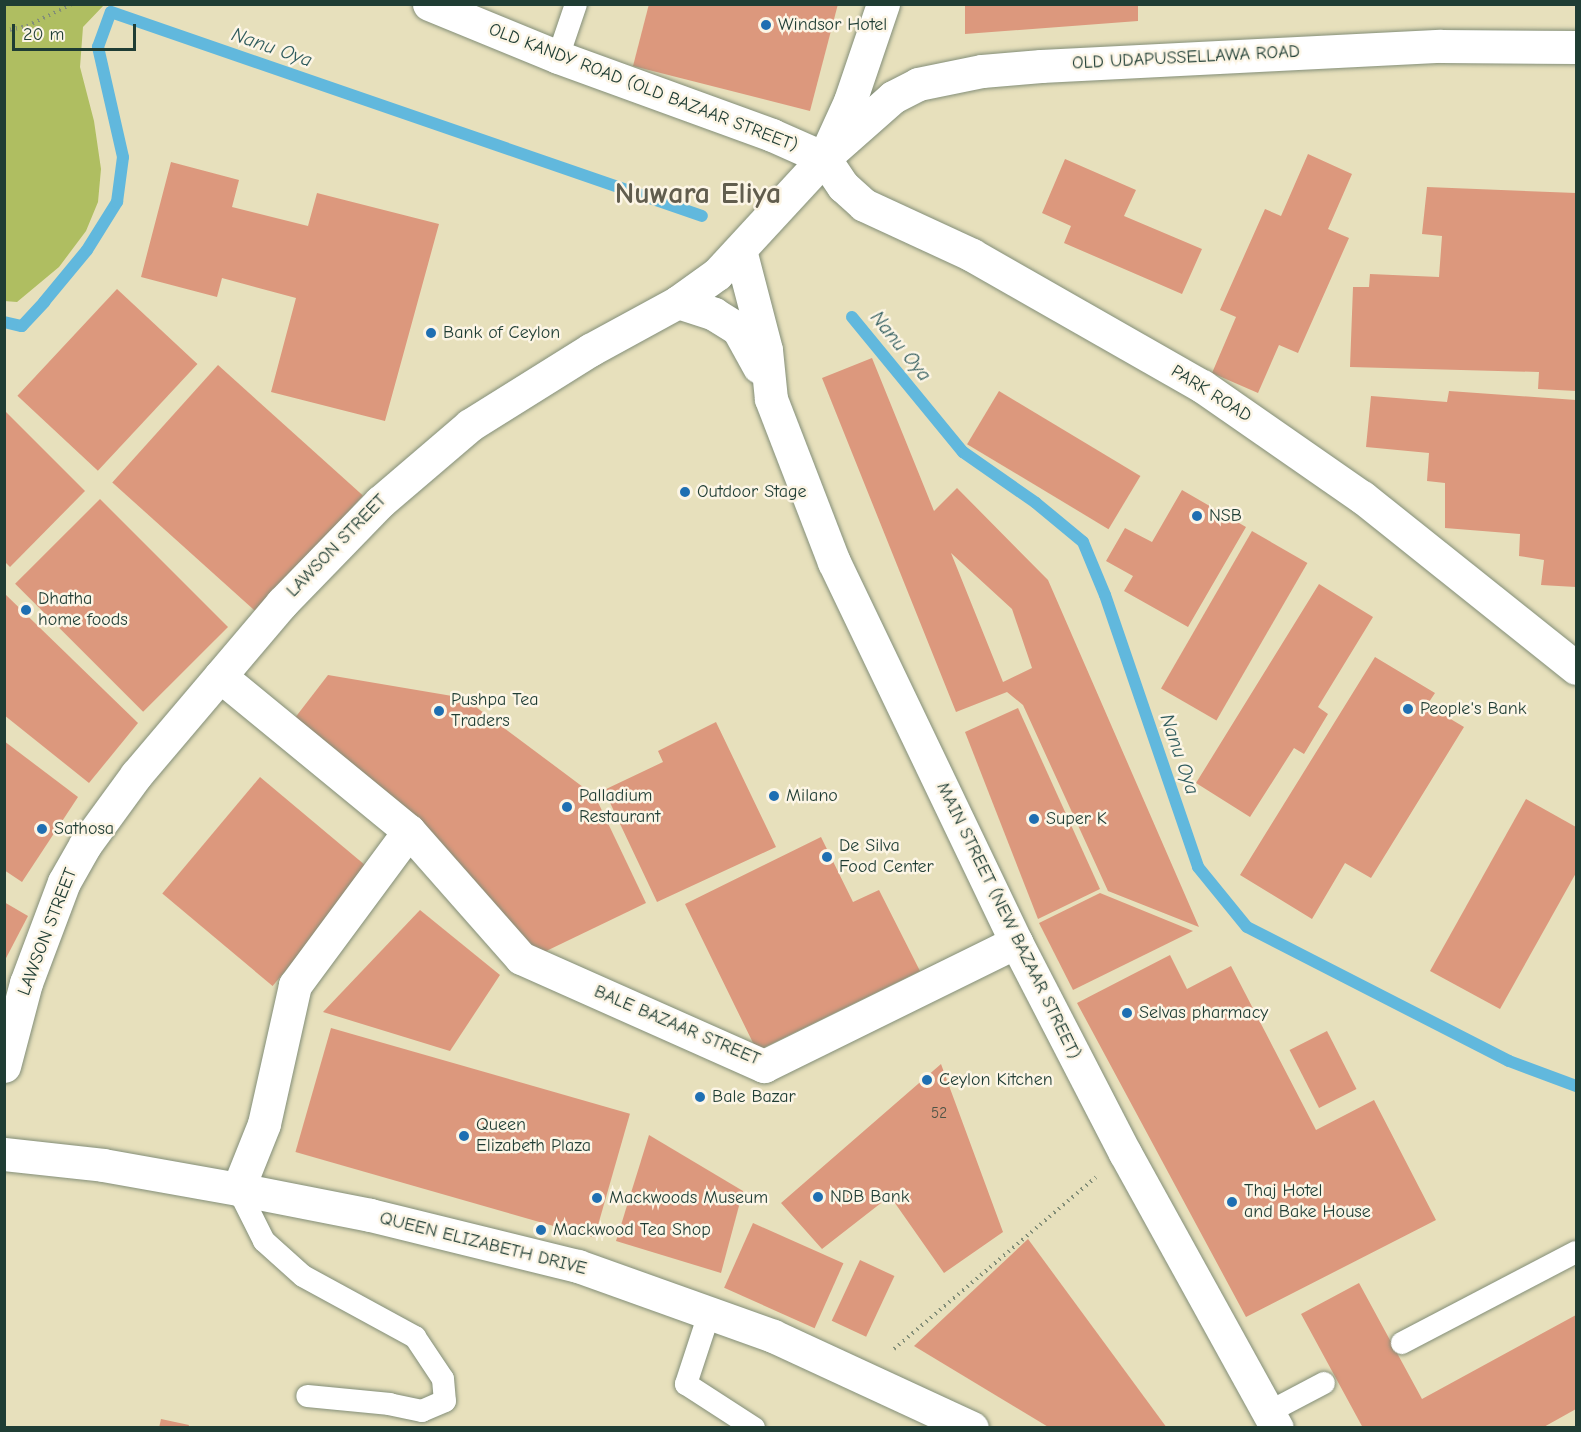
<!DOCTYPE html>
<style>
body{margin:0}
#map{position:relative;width:1581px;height:1432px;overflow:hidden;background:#e7e0bc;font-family:"Comic Neue",sans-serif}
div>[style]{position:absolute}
.green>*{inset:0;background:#afbe61}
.stream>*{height:12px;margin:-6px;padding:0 6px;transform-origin:6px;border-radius:6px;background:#61b8dd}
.building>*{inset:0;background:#dc987d;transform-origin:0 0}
.path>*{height:4px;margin-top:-2px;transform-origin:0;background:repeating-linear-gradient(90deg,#838e78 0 1.5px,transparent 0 6px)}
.roads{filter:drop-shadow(0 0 2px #838e78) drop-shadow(0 0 2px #838e78)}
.service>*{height:22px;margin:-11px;padding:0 11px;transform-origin:11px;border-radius:11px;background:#fff}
.minor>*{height:33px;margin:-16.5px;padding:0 16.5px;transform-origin:16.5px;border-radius:16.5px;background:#fff}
.tertiary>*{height:33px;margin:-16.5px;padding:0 16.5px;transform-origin:16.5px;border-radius:16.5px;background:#fff}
.primary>*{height:33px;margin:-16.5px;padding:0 16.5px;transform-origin:16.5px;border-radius:16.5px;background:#fff}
.trunk>*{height:33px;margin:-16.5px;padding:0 16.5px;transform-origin:16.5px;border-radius:16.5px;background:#fff}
.dots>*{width:16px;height:16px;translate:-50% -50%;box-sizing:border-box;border:3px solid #fcf5e5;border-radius:50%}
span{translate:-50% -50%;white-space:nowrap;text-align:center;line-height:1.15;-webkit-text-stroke:5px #fcf5e5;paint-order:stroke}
.number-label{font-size:15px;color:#4e5446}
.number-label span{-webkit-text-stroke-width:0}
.poi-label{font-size:18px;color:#1f3d34}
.left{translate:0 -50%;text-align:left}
.street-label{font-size:18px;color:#1f3d34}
.water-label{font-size:20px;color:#305c5e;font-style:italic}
.town-label{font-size:30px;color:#615d4e;font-weight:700}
.frame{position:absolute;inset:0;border:6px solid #1f3d34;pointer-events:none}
.scale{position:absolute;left:12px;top:24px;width:124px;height:27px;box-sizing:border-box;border:3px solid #1f3d34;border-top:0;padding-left:8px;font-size:18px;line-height:21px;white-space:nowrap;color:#1f3d34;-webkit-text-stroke:4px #fcf5e5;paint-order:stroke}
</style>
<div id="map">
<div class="green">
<i style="clip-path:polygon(4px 5px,104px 5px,83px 27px,80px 67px,94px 121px,101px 169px,98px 202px,86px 231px,59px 267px,17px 302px,4px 301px)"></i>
</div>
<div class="stream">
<i style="left:852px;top:317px;width:175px;rotate:50.6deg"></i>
<i style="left:963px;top:452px;width:89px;rotate:34.9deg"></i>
<i style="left:1036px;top:503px;width:61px;rotate:39.7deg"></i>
<i style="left:1083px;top:542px;width:57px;rotate:67.5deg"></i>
<i style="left:1105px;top:595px;width:287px;rotate:71.1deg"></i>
<i style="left:1198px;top:867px;width:77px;rotate:50.8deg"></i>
<i style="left:1247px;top:927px;width:294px;rotate:27.1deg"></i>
<i style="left:1509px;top:1061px;width:72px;rotate:20.5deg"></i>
<i style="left:4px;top:322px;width:18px;rotate:13deg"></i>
<i style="left:22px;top:326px;width:33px;rotate:-47deg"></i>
<i style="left:44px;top:302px;width:67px;rotate:-50.4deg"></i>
<i style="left:87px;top:250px;width:57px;rotate:-58deg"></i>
<i style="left:117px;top:202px;width:45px;rotate:-82.4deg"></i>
<i style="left:123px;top:157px;width:113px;rotate:-102.8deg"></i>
<i style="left:98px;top:47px;width:37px;rotate:-70deg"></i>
<i style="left:111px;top:12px;width:625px;rotate:19.04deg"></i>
</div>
<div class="building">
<i style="clip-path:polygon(649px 4px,838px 4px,810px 111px,633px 66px)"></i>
<i style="clip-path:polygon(965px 4px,1138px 4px,1138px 21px,965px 34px)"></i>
<i style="clip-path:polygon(1308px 154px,1352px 174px,1328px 229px,1349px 238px,1298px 353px,1279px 345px,1258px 393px,1212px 373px,1236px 317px,1220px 310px,1265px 209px,1281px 216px)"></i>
<i style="clip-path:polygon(1065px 159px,1136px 190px,1124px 216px,1202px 249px,1182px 294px,1064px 243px,1071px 226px,1042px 213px)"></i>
<i style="clip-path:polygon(171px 162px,239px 180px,232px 207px,308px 226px,317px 193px,439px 224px,385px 421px,271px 392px,296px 298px,222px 278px,217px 297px,141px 277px)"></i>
<i style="clip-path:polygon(1427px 187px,1576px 193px,1576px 391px,1538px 389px,1539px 372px,1350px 367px,1353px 287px,1369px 287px,1370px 274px,1439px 277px,1442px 236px,1422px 234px)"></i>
<i style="left:117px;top:289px;width:110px;height:146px;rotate:43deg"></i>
<i style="clip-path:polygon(evenodd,872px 358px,934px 511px,957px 488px,1048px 580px,1199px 927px,1108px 891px,1023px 705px,1007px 692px,956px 712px,822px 378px,872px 358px,951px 553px,1012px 609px,1032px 668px,1003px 682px,951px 553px)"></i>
<i style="left:218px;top:365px;width:195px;height:158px;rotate:42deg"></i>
<i style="left:999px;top:391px;width:165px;height:62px;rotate:31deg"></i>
<i style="clip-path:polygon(1449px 391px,1576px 400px,1576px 587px,1541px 585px,1544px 560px,1519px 556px,1520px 534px,1445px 528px,1445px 483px,1427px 481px,1429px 453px,1366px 447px,1371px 396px,1447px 402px)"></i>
<i style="clip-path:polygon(5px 411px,85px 491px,10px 567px,5px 562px)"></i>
<i style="clip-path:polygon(1182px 490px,1246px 527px,1188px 627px,1124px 591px,1133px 576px,1106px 561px,1125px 528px,1152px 542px)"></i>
<i style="left:100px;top:499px;width:181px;height:120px;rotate:45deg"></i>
<i style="left:1252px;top:531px;width:64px;height:182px;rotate:30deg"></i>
<i style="clip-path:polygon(1319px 584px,1373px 617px,1318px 707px,1328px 714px,1304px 754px,1294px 748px,1250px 817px,1196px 783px)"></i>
<i style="clip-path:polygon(4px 593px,138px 723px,89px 783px,4px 715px)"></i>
<i style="clip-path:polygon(1375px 657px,1435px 693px,1427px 705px,1464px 727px,1371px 878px,1345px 863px,1312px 919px,1240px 875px)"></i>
<i style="clip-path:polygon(328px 675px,464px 698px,595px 796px,646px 903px,540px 954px,291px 723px)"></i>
<i style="clip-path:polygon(1018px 708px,1100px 889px,1038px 919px,965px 732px)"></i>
<i style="clip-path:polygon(716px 722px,776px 847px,657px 902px,604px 790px,663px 762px,658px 751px)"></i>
<i style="clip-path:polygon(4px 741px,78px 797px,22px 882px,4px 870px)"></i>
<i style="left:260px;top:777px;width:144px;height:152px;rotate:40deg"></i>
<i style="clip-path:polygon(1526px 799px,1576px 827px,1576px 873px,1500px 1009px,1430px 971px)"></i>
<i style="clip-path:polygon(821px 837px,853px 902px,879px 890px,920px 971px,757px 1051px,685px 904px)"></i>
<i style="clip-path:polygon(1100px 893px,1193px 931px,1073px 990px,1039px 923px)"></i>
<i style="clip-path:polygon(4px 902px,28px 916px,4px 962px)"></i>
<i style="clip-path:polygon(420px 910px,500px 975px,450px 1051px,323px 1012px)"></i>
<i style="clip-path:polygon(1170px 955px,1187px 989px,1231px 966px,1316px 1130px,1374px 1100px,1436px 1220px,1246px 1317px,1077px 1003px)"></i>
<i style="left:331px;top:1028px;width:311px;height:129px;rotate:16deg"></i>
<i style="left:1327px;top:1031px;width:65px;height:42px;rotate:63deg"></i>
<i style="clip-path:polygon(941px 1064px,1003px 1232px,944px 1273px,890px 1196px,822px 1249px,781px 1203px)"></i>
<i style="clip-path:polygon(649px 1135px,743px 1191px,721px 1273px,616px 1241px)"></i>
<i style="left:753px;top:1223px;width:99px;height:71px;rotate:24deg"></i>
<i style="clip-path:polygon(1028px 1239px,1167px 1428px,1050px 1428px,914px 1346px)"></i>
<i style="left:860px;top:1260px;width:38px;height:67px;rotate:25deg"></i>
<i style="clip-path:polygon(1359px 1283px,1422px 1399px,1576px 1315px,1576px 1409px,1542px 1428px,1363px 1428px,1301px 1314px)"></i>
<i style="clip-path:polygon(161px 1419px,189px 1425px,188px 1428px,159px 1428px)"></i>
</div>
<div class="path">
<i style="left:4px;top:31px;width:24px;rotate:-12deg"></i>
<i style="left:27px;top:26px;width:50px;rotate:-26.1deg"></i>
<i style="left:894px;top:1349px;width:265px;rotate:-40.4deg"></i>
</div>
<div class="roads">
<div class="service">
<i style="left:558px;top:57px;width:56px;rotate:-71.2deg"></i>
<i style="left:238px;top:1189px;width:58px;rotate:63.4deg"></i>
<i style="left:264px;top:1241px;width:52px;rotate:41.9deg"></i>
<i style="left:303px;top:1276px;width:128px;rotate:28.6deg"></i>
<i style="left:415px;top:1337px;width:50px;rotate:56.3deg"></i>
<i style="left:443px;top:1379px;width:22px;rotate:85deg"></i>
<i style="left:445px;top:1401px;width:25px;rotate:157deg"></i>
<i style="left:422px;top:1411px;width:33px;rotate:-168deg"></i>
<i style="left:390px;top:1404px;width:83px;rotate:-174.5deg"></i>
<i style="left:709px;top:1314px;width:74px;rotate:108.2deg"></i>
<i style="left:686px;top:1384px;width:81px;rotate:32.9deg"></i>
<i style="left:1402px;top:1343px;width:196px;rotate:-27.6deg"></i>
<i style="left:1269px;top:1412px;width:62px;rotate:-27.8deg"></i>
</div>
<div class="minor">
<i style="left:220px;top:676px;width:244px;rotate:39.4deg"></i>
<i style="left:409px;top:831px;width:192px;rotate:126.5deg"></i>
<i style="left:295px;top:985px;width:142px;rotate:102.6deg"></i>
<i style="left:264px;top:1124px;width:70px;rotate:111.8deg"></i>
<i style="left:409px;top:831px;width:169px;rotate:48.6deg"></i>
<i style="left:521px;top:958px;width:266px;rotate:24deg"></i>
<i style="left:764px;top:1066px;width:281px;rotate:-26.2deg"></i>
</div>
<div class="tertiary">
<i style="left:883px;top:4px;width:102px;rotate:108.8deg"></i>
<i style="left:850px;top:101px;width:63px;rotate:114.5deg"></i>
<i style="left:824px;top:158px;width:34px;rotate:56deg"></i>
<i style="left:843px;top:186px;width:28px;rotate:42deg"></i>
<i style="left:864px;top:205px;width:119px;rotate:24.8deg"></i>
<i style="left:972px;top:255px;width:265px;rotate:29.7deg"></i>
<i style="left:1202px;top:386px;width:195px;rotate:34.8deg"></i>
<i style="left:1362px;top:497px;width:274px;rotate:38.6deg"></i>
</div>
<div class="primary">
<i style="left:429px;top:4px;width:139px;rotate:22.3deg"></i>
<i style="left:558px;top:57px;width:228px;rotate:20deg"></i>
<i style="left:772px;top:135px;width:57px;rotate:23.9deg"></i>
<i style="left:740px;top:250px;width:103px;rotate:75.4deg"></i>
<i style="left:766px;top:350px;width:49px;rotate:84.2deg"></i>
<i style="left:771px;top:399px;width:175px;rotate:68.9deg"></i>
<i style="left:834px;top:562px;width:421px;rotate:64.4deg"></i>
<i style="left:1016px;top:942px;width:237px;rotate:62.7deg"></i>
<i style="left:1125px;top:1153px;width:314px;rotate:61.1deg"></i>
<i style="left:678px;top:302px;width:38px;rotate:18deg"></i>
<i style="left:714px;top:314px;width:28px;rotate:32deg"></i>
<i style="left:738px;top:329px;width:43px;rotate:61.1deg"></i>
<i style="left:4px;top:1066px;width:86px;rotate:-75.2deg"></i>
<i style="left:26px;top:983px;width:108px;rotate:-69.4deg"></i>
<i style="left:64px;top:882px;width:43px;rotate:-60.4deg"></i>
<i style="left:85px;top:845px;width:87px;rotate:-53.9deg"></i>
<i style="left:136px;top:775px;width:226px;rotate:-49.7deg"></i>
<i style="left:282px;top:603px;width:141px;rotate:-45.9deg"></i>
<i style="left:380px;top:502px;width:118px;rotate:-40.5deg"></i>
<i style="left:470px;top:425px;width:142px;rotate:-32deg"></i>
<i style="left:590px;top:350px;width:100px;rotate:-28.6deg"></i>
<i style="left:678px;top:302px;width:48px;rotate:-35.7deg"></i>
<i style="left:717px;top:274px;width:158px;rotate:-47.3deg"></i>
<i style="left:824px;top:158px;width:92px;rotate:-41.5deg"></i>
<i style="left:893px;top:97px;width:28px;rotate:-27deg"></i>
<i style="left:918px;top:84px;width:65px;rotate:-11.5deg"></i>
<i style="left:982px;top:71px;width:59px;rotate:-4.8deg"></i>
<i style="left:1041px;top:66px;width:400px;rotate:-2.9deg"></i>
<i style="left:1441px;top:46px;width:135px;rotate:0.4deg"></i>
</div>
<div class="trunk">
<i style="left:4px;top:1154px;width:100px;rotate:6.3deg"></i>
<i style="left:103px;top:1165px;width:137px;rotate:10.1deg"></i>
<i style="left:238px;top:1189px;width:135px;rotate:11.1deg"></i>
<i style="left:370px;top:1215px;width:214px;rotate:13.8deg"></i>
<i style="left:578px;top:1266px;width:207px;rotate:19.7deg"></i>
<i style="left:773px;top:1336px;width:219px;rotate:24.8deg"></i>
</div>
</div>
<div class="dots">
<i style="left:766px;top:25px;background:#1f6fb2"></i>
<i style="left:431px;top:333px;background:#1f6fb2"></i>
<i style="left:685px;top:492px;background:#1f6fb2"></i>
<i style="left:1197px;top:516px;background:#1f6fb2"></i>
<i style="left:26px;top:610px;background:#1f6fb2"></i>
<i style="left:1408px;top:709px;background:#1f6fb2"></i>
<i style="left:439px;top:711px;background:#1f6fb2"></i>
<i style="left:774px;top:796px;background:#1f6fb2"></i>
<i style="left:567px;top:807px;background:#1f6fb2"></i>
<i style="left:1034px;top:819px;background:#1f6fb2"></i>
<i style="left:42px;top:829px;background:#1f6fb2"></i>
<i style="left:827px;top:857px;background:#1f6fb2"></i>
<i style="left:1127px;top:1013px;background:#1f6fb2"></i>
<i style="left:927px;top:1080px;background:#1f6fb2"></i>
<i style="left:700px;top:1097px;background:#1f6fb2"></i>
<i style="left:464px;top:1136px;background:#1f6fb2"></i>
<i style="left:818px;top:1197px;background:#1f6fb2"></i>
<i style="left:597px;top:1198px;background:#1f6fb2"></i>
<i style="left:1232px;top:1202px;background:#1f6fb2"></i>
<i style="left:541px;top:1230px;background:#1f6fb2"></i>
</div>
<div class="number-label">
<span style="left:939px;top:1114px">52</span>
</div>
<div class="poi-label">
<span class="left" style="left:778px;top:25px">Windsor Hotel</span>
<span class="left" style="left:443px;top:333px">Bank of Ceylon</span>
<span class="left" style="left:697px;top:492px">Outdoor Stage</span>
<span class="left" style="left:1209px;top:516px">NSB</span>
<span class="left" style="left:38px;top:610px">Dhatha<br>home foods</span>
<span class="left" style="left:451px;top:711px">Pushpa Tea<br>Traders</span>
<span class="left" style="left:1420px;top:709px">People's Bank</span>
<span class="left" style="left:786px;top:796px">Milano</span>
<span class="left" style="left:579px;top:807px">Palladium<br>Restaurant</span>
<span class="left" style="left:1046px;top:819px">Super K</span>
<span class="left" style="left:54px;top:829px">Sathosa</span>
<span class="left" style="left:839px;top:857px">De Silva<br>Food Center</span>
<span class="left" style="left:1139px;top:1013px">Selvas pharmacy</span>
<span class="left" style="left:939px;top:1080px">Ceylon Kitchen</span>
<span class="left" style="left:712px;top:1097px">Bale Bazar</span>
<span class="left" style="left:476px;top:1136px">Queen<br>Elizabeth Plaza</span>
<span class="left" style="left:1244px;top:1202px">Thaj Hotel<br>and Bake House</span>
<span class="left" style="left:830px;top:1197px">NDB Bank</span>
<span class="left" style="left:609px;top:1198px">Mackwoods Museum</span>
<span class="left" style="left:553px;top:1230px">Mackwood Tea Shop</span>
</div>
<div class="street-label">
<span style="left:1186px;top:58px;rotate:-3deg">OLD UDAPUSSELLAWA ROAD</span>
<span style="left:643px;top:88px;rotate:21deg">OLD KANDY ROAD (OLD BAZAAR STREET)</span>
<span style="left:1211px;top:394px;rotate:32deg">PARK ROAD</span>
<span style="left:337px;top:546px;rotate:-46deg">LAWSON STREET</span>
<span style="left:1008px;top:921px;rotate:64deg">MAIN STREET (NEW BAZAAR STREET)</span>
<span style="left:48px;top:932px;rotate:-69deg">LAWSON STREET</span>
<span style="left:677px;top:1026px;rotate:23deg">BALE BAZAAR STREET</span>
<span style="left:483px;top:1244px;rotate:14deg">QUEEN ELIZABETH DRIVE</span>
</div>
<div class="water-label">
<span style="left:272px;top:47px;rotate:19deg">Nanu Oya</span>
<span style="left:901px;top:346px;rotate:51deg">Nanu Oya</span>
<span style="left:1180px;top:754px;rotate:71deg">Nanu Oya</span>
</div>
<div class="town-label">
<span style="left:698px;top:194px">Nuwara Eliya</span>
</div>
<div class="frame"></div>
<div class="scale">20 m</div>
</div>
